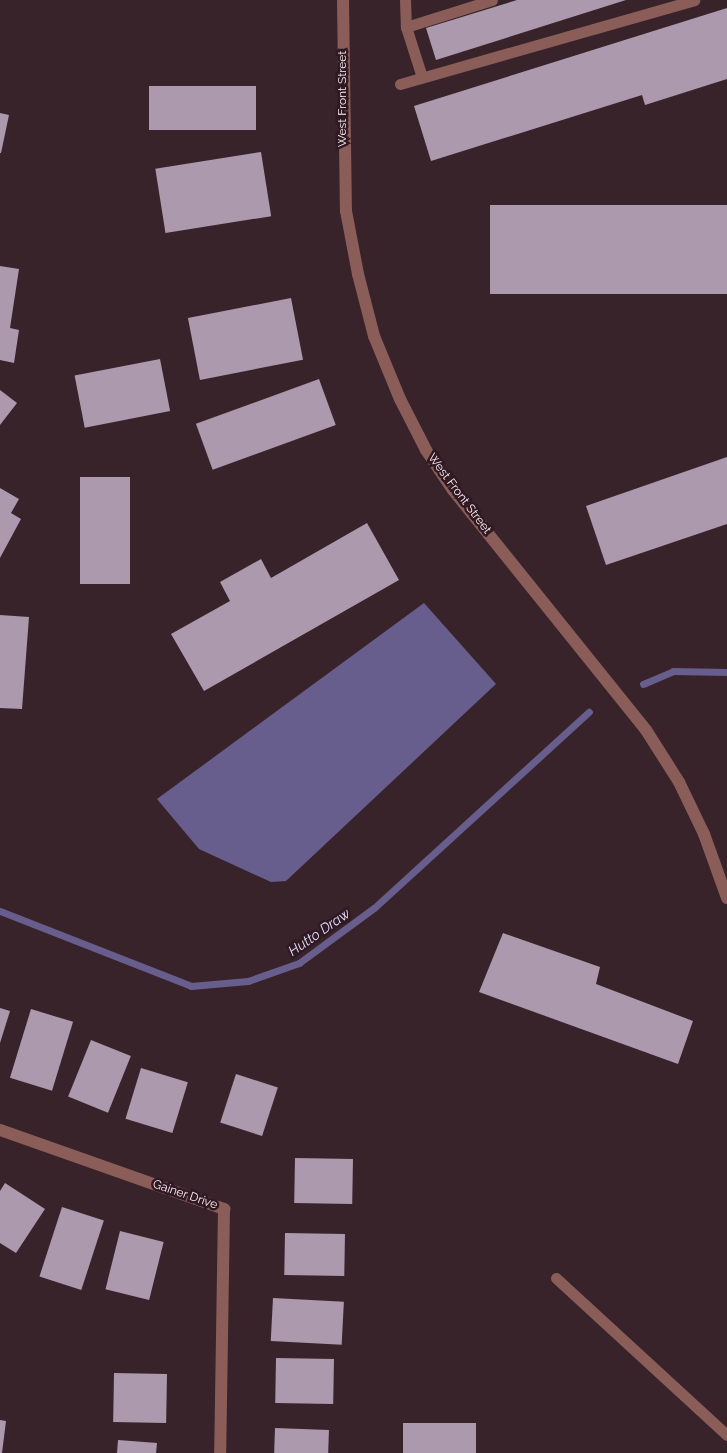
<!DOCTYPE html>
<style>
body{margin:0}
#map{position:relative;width:727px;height:1453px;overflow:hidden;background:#39232b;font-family:Raleway,sans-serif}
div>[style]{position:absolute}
.water>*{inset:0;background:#675e8d}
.stream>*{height:7px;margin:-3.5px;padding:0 3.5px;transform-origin:3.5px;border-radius:3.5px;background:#675e8d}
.building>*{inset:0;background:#ac99ad;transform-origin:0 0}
.service>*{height:11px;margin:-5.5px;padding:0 5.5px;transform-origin:5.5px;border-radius:5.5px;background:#8b5d58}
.minor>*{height:12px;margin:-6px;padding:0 6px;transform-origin:6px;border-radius:6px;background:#8b5d58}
span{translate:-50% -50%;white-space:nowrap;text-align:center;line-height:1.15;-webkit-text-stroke:5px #2f1922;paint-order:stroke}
.street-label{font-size:12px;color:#fdedf2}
.water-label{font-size:14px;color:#e2ddfc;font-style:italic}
</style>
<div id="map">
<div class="water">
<i style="clip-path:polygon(424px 603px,496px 684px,286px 881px,271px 882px,199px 849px,157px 799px)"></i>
</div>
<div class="stream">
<i style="left:643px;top:684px;width:33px;rotate:-23deg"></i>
<i style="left:673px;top:671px;width:54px;rotate:1.1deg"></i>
<i style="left:0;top:911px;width:205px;rotate:21.4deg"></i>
<i style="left:191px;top:986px;width:57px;rotate:-5deg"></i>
<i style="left:248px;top:981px;width:54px;rotate:-19.4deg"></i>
<i style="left:299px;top:963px;width:93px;rotate:-36.3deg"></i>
<i style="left:374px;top:908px;width:291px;rotate:-42.4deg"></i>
</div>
<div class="building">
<i style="clip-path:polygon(517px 0,626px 0,436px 60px,426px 28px)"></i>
<i style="clip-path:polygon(727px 8px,727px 79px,645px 105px,642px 95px,431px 161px,414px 106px)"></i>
<i style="left:149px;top:86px;width:107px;height:44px"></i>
<i style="clip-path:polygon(0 113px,9px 115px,1px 153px,0 153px)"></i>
<i style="left:261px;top:152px;width:65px;height:107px;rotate:81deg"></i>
<i style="left:727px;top:205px;width:89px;height:237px;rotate:90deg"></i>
<i style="clip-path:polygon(0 266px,19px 269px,10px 328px,19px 330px,14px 363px,0 360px)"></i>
<i style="left:291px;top:298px;width:63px;height:105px;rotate:79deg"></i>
<i style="left:160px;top:359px;width:53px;height:87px;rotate:79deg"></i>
<i style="left:319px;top:379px;width:49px;height:131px;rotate:70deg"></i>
<i style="clip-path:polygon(0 390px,17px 403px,0 425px)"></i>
<i style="clip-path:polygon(727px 457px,727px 524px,606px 565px,586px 506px)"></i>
<i style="left:80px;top:477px;width:50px;height:107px"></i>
<i style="clip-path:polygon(0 488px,19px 499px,11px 513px,21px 519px,0 558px)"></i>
<i style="clip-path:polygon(367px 523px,399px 580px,204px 691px,171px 634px,230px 601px,220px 582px,261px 559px,271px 578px)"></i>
<i style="clip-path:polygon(0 615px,29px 617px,22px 709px,0 708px)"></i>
<i style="clip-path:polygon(503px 933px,600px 967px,596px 984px,693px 1021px,678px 1064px,479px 992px)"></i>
<i style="clip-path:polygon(0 1008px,10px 1011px,0 1043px)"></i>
<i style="left:31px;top:1009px;width:44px;height:72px;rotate:17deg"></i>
<i style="left:91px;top:1040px;width:43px;height:61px;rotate:22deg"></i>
<i style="left:141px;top:1068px;width:49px;height:53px;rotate:17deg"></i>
<i style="left:236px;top:1074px;width:44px;height:51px;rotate:18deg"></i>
<i style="left:295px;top:1158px;width:58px;height:45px;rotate:1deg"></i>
<i style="clip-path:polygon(5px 1183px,45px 1209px,16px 1253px,0 1243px,0 1191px)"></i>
<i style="left:62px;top:1207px;width:44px;height:73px;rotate:18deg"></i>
<i style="left:120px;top:1231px;width:45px;height:60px;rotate:14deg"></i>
<i style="left:285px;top:1233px;width:60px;height:42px;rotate:1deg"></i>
<i style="left:273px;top:1298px;width:71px;height:43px;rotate:3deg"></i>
<i style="left:276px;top:1358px;width:58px;height:45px;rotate:1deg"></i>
<i style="left:114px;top:1373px;width:53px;height:49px;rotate:1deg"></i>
<i style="clip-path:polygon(0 1420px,6px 1421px,2px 1453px,0 1453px)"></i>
<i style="left:403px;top:1423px;width:73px;height:30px"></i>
<i style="left:275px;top:1428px;width:54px;height:25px;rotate:2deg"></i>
<i style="clip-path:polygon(118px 1440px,157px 1443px,156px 1453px,117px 1453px)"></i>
</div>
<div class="service">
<i style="left:405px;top:0;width:27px;rotate:88deg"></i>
<i style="left:406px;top:27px;width:52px;rotate:72.3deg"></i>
<i style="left:406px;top:27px;width:90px;rotate:-17.4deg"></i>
<i style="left:400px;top:84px;width:306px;rotate:-15.9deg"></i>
<i style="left:556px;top:1278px;width:232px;rotate:42.6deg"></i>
</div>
<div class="minor">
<i style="left:343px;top:0;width:211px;rotate:89.2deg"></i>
<i style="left:346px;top:211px;width:64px;rotate:79.2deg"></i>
<i style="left:358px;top:274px;width:64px;rotate:75.5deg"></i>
<i style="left:374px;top:336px;width:68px;rotate:67.6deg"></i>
<i style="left:400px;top:399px;width:57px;rotate:63deg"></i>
<i style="left:426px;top:450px;width:48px;rotate:56deg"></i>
<i style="left:453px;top:490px;width:308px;rotate:51.2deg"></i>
<i style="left:646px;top:730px;width:62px;rotate:57.6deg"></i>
<i style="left:679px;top:782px;width:58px;rotate:64.3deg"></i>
<i style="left:704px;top:834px;width:68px;rotate:70.2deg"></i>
<i style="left:0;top:1130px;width:238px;rotate:19.4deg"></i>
<i style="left:224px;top:1209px;width:244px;rotate:90.9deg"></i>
</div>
<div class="street-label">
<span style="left:343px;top:99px;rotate:-90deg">West Front Street</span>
<span style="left:459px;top:494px;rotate:53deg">West Front Street</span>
<span style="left:185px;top:1195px;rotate:19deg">Gainer Drive</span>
</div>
<div class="water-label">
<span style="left:319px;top:932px;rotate:-35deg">Hutto Draw</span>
</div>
</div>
